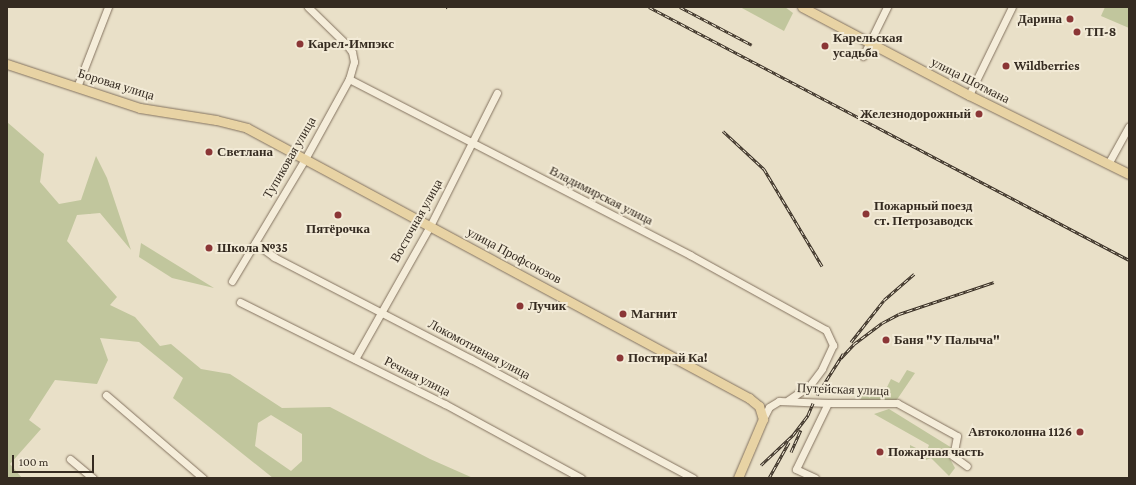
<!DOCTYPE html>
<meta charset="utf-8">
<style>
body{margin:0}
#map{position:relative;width:1136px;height:485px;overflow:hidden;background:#e9e0c8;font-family:"Crimson Pro",serif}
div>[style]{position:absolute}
.green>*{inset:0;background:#c1c69d}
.roads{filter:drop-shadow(0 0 1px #83725f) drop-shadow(0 0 1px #83725f)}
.minor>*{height:7px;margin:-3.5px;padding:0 3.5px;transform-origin:3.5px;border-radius:3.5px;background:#f5edda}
.major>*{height:9px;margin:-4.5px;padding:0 4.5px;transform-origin:4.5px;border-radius:4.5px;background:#e8d3a4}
.rail>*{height:3px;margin-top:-1.5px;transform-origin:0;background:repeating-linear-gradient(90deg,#f2ead6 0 4.5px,#352b21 0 9px);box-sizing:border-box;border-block:1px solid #352b21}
.dots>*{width:11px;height:11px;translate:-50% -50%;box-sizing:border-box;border:2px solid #f2ead6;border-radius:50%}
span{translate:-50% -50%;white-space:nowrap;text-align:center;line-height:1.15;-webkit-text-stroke:4px #f2ead6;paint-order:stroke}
.poi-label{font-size:13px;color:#352b21;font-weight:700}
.right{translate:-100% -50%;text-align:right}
.left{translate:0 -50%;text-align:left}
.street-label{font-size:13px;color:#352b21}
.frame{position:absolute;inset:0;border:8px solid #352b21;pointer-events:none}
.scale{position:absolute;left:12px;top:455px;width:82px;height:18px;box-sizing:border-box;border:2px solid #352b21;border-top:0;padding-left:5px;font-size:12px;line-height:14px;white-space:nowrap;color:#352b21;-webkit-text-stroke:3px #f2ead6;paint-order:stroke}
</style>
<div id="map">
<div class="green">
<i style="clip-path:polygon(740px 7px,785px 7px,793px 13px,784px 31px)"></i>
<i style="clip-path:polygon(1105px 7px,1129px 7px,1129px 28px,1101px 16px)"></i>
<i style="clip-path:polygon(evenodd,7px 122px,44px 154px,40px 182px,59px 204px,81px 200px,96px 156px,107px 178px,131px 250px,100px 213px,77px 215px,67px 241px,117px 297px,110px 305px,135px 317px,160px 346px,171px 344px,201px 369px,230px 374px,282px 408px,330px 407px,430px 459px,473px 478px,273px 478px,173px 398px,183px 378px,139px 342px,100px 338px,108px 360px,97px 384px,55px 380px,29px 420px,41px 429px,10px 464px,22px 478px,7px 478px,7px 122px,271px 415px,302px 434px,302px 461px,291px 471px,255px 446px,258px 423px,271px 415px)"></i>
<i style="clip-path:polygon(141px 243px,214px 288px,172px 278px,139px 257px)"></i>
<i style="clip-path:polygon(907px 370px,915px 373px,896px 401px,860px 400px,865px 392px,885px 391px,891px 379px,899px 383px)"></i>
<i style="clip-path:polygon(889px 409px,952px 448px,949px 457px,955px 468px,949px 476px,931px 458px,923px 461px,910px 453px,910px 445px,926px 453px,929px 445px,874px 414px)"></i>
</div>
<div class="roads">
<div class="minor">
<i style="left:863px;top:56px;width:55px;rotate:-63.9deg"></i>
<i style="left:349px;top:79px;width:384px;rotate:27.3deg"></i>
<i style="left:690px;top:255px;width:155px;rotate:28.9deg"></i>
<i style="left:826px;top:330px;width:17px;rotate:65deg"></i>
<i style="left:833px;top:345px;width:26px;rotate:115deg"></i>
<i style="left:822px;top:369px;width:21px;rotate:127deg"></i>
<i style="left:809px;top:386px;width:25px;rotate:146deg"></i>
<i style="left:77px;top:87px;width:86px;rotate:-68.8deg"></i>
<i style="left:969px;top:95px;width:98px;rotate:-64deg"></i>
<i style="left:1108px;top:164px;width:43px;rotate:-61.1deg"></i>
<i style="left:255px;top:243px;width:24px;rotate:36deg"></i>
<i style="left:274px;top:257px;width:222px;rotate:27.4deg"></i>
<i style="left:471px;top:359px;width:252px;rotate:28.2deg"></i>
<i style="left:232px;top:281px;width:142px;rotate:-59.1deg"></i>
<i style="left:305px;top:159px;width:91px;rotate:-61.2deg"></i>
<i style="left:349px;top:79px;width:18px;rotate:-74deg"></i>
<i style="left:354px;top:62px;width:10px;rotate:-101deg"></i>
<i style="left:352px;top:52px;width:10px;rotate:-127deg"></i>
<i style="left:346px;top:44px;width:53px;rotate:-135.8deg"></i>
<i style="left:240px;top:302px;width:229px;rotate:26.5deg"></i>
<i style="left:445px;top:404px;width:155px;rotate:28.6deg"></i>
<i style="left:355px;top:359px;width:153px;rotate:-60.6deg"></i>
<i style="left:430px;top:226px;width:149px;rotate:-63.3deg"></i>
<i style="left:106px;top:395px;width:128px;rotate:40.6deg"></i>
<i style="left:763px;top:419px;width:13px;rotate:-63deg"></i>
<i style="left:769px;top:407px;width:12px;rotate:-31deg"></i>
<i style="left:779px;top:401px;width:49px;rotate:2.3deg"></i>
<i style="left:828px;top:403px;width:69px"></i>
<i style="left:897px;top:403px;width:68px;rotate:28.8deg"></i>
<i style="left:957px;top:436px;width:20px;rotate:101deg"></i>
<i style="left:953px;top:456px;width:17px;rotate:36deg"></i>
<i style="left:70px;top:459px;width:30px;rotate:40deg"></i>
<i style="left:815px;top:478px;width:21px;rotate:-155deg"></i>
<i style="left:796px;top:469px;width:73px;rotate:-64.1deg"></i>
</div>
<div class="major">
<i style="left:802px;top:7px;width:189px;rotate:27.8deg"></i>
<i style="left:969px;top:95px;width:178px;rotate:26.3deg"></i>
<i style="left:7px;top:64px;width:140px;rotate:18.3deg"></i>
<i style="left:140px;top:108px;width:77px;rotate:9deg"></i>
<i style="left:216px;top:120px;width:32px;rotate:14deg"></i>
<i style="left:247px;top:128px;width:570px;rotate:28.27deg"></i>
<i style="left:749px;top:398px;width:13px;rotate:39deg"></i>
<i style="left:759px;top:406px;width:14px;rotate:73deg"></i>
<i style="left:763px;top:419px;width:64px;rotate:113deg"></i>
</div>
</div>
<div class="rail">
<i style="left:447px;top:7px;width:1px;rotate:45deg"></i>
<i style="left:649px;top:7px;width:543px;rotate:27.79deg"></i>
<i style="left:680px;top:7px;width:81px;rotate:27.8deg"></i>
<i style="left:723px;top:131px;width:56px;rotate:42.8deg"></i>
<i style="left:764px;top:169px;width:113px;rotate:59.1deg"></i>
<i style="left:851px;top:342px;width:53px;rotate:-51.8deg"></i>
<i style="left:884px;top:300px;width:40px;rotate:-41deg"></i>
<i style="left:841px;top:358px;width:19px;rotate:-47deg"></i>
<i style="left:854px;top:344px;width:35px;rotate:-37deg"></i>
<i style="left:882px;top:323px;width:19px;rotate:-28deg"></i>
<i style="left:899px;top:314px;width:100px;rotate:-18.6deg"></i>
<i style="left:817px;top:395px;width:49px;rotate:-57.6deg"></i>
<i style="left:791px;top:452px;width:24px;rotate:-66deg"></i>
<i style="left:761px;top:465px;width:44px;rotate:-43.2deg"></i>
<i style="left:793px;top:435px;width:25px;rotate:-53deg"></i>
<i style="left:808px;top:415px;width:13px;rotate:-67deg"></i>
<i style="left:769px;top:478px;width:41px;rotate:-60.9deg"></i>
</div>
<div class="dots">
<i style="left:1070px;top:19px;background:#8b3636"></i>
<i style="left:1077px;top:32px;background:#8b3636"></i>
<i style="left:300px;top:44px;background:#8b3636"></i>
<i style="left:825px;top:46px;background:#8b3636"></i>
<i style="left:1006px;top:66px;background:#8b3636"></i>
<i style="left:979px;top:114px;background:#8b3636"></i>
<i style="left:209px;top:152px;background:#8b3636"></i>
<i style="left:866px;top:214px;background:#8b3636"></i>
<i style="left:338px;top:215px;background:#8b3636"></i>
<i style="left:209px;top:248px;background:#8b3636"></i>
<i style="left:520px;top:306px;background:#8b3636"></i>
<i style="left:623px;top:314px;background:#8b3636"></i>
<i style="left:886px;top:340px;background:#8b3636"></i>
<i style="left:620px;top:358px;background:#8b3636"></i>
<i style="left:1080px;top:432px;background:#8b3636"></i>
<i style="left:880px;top:452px;background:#8b3636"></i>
</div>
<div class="poi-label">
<span class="right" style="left:1062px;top:19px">Дарина</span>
<span class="left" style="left:1085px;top:32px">ТП-8</span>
<span class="left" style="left:833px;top:46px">Карельская<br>усадьба</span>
<span class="left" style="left:308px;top:44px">Карел-Импэкс</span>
<span class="left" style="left:1014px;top:66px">Wildberries</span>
<span class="right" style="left:971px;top:114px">Железнодорожный</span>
<span class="left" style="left:217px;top:152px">Светлана</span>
<span class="left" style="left:874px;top:214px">Пожарный поезд<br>ст. Петрозаводск</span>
<span style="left:338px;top:229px">Пятёрочка</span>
<span class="left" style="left:217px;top:248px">Школа №35</span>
<span class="left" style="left:528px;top:306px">Лучик</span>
<span class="left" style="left:631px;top:314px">Магнит</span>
<span class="left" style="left:894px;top:340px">Баня "У Палыча"</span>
<span class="left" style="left:628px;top:358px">Постирай Ка!</span>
<span class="right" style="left:1072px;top:432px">Автоколонна 1126</span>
<span class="left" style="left:888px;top:452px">Пожарная часть</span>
</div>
<div class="street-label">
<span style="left:970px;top:81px;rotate:27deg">улица Шотмана</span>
<span style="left:116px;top:85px;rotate:17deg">Боровая улица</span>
<span style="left:290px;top:158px;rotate:-60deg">Тупиковая улица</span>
<span style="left:601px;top:196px;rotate:27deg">Владимирская улица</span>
<span style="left:417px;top:221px;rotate:-61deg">Восточная улица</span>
<span style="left:514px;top:256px;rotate:28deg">улица Профсоюзов</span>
<span style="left:479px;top:350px;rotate:28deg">Локомотивная улица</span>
<span style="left:417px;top:377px;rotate:27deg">Речная улица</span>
<span style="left:843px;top:390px;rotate:2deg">Путейская улица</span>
</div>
<div class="frame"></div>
<div class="scale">100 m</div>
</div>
